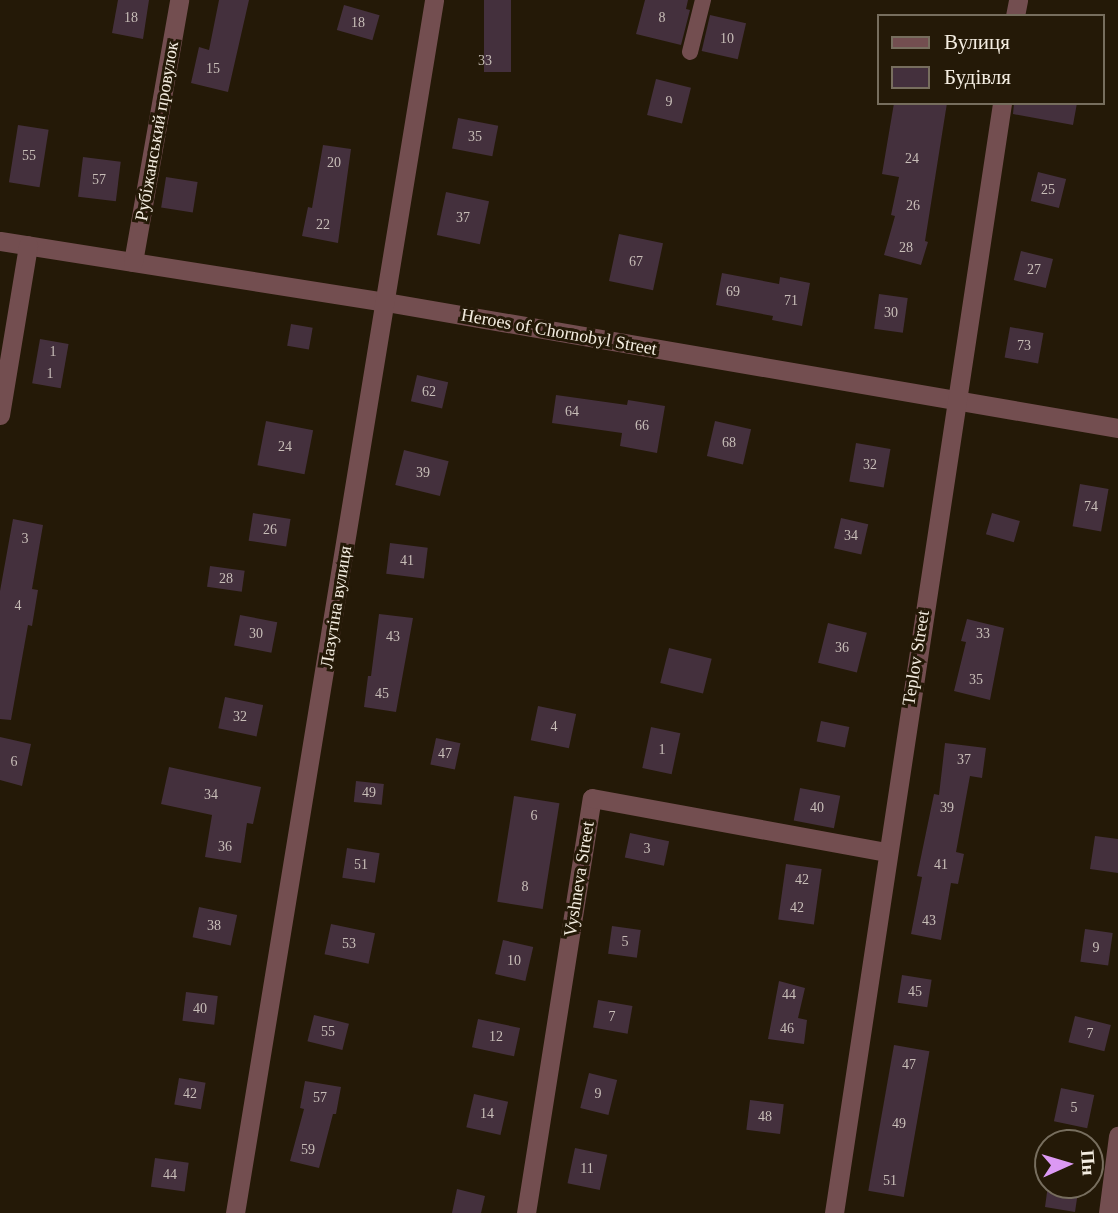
<!DOCTYPE html>
<meta charset="utf-8">
<style>
body{margin:0}
#map{position:relative;width:1118px;height:1213px;overflow:hidden;background:#241907;font-family:"Times New Roman",serif}
div>[style]{position:absolute}
.building>*{inset:0;background:#44303d;transform-origin:0 0}
.service>*{height:16px;margin:-8px;padding:0 8px;transform-origin:8px;border-radius:8px;background:#734e50}
.minor>*{height:19px;margin:-9.5px;padding:0 9.5px;transform-origin:9.5px;border-radius:9.5px;background:#734e50}
span{translate:-50% -50%;white-space:nowrap;text-align:center;line-height:1.15;-webkit-text-stroke:6px #241907;paint-order:stroke}
.number-label{font-size:14px;color:#c8beb8}
.number-label span{-webkit-text-stroke-width:0}
.street-label{font-size:18px;color:#f4ede1}
.legend{position:absolute;left:877px;top:14px;width:228px;height:91px;box-sizing:border-box;background:#241907;border:2px solid #776e5e;margin:0;padding:9px 12px;list-style:none;font-size:21px;color:#f4ede1}
.legend li{display:flex;align-items:center;gap:14px;height:35px}
.legend b{width:35px;border:2px solid #776e5e}
.north{position:absolute;left:1034px;top:1129px;width:70px;height:70px;box-sizing:border-box;background:#241907;border:2px solid #776e5e;border-radius:50%;rotate:86deg;font-size:19px;font-weight:700;line-height:28px;text-align:center;color:#f4ede1}
.north::after{content:'';display:block;margin:auto;width:24px;height:32px;background:#dc99f4;clip-path:polygon(50% 0,100% 100%,50% 72%,0 100%)}
</style>
<div id="map">
<div class="building">
<i style="clip-path:polygon(118px 0,149px 0,143px 39px,112px 33px)"></i>
<i style="clip-path:polygon(219px 0,249px 0,228px 92px,191px 83px,199px 47px,209px 50px)"></i>
<i style="left:484px;top:0;width:27px;height:72px"></i>
<i style="clip-path:polygon(645px 0,688px 0,686px 9px,690px 10px,681px 45px,636px 34px)"></i>
<i style="left:344px;top:5px;width:37px;height:26px;rotate:16deg"></i>
<i style="left:710px;top:15px;width:37px;height:37px;rotate:13deg"></i>
<i style="left:656px;top:79px;width:36px;height:37px;rotate:14deg"></i>
<i style="clip-path:polygon(894px 103px,947px 103px,925px 241px,928px 242px,921px 265px,884px 255px,895px 216px,891px 215px,899px 177px,882px 174px)"></i>
<i style="clip-path:polygon(1014px 103px,1077px 103px,1073px 125px,1013px 114px)"></i>
<i style="left:458px;top:118px;width:41px;height:31px;rotate:11deg"></i>
<i style="left:18px;top:125px;width:31px;height:58px;rotate:9deg"></i>
<i style="clip-path:polygon(323px 145px,351px 149px,338px 243px,302px 236px,308px 207px,312px 208px)"></i>
<i style="left:83px;top:157px;width:38px;height:40px;rotate:7deg"></i>
<i style="left:1038px;top:172px;width:29px;height:30px;rotate:14deg"></i>
<i style="left:166px;top:177px;width:32px;height:31px;rotate:9deg"></i>
<i style="left:446px;top:192px;width:44px;height:44px;rotate:12deg"></i>
<i style="left:619px;top:234px;width:45px;height:48px;rotate:12deg"></i>
<i style="left:1021px;top:251px;width:33px;height:30px;rotate:14deg"></i>
<i style="clip-path:polygon(722px 273px,779px 284px,780px 277px,810px 283px,802px 326px,772px 320px,773px 316px,716px 305px)"></i>
<i style="left:879px;top:294px;width:29px;height:35px;rotate:8deg"></i>
<i style="left:291px;top:324px;width:22px;height:22px;rotate:10deg"></i>
<i style="left:1010px;top:327px;width:34px;height:31px;rotate:10deg"></i>
<i style="left:40px;top:339px;width:29px;height:45px;rotate:10deg"></i>
<i style="left:417px;top:375px;width:32px;height:27px;rotate:13deg"></i>
<i style="clip-path:polygon(556px 395px,627px 405px,628px 400px,665px 406px,657px 453px,620px 446px,622px 433px,552px 423px)"></i>
<i style="left:266px;top:421px;width:48px;height:45px;rotate:11deg"></i>
<i style="left:715px;top:421px;width:37px;height:36px;rotate:13deg"></i>
<i style="left:856px;top:443px;width:35px;height:39px;rotate:10deg"></i>
<i style="left:404px;top:450px;width:46px;height:36px;rotate:14deg"></i>
<i style="left:1080px;top:484px;width:29px;height:43px;rotate:10deg"></i>
<i style="left:253px;top:513px;width:38px;height:28px;rotate:9deg"></i>
<i style="left:992px;top:513px;width:29px;height:22px;rotate:16deg"></i>
<i style="left:841px;top:518px;width:28px;height:31px;rotate:13deg"></i>
<i style="clip-path:polygon(13px 519px,43px 525px,32px 589px,38px 590px,32px 626px,28px 625px,11px 720px,0 719px,0 591px)"></i>
<i style="left:390px;top:543px;width:38px;height:31px;rotate:7deg"></i>
<i style="left:210px;top:566px;width:35px;height:21px;rotate:8deg"></i>
<i style="clip-path:polygon(379px 614px,413px 618px,396px 712px,364px 707px,368px 676px,371px 676px)"></i>
<i style="left:240px;top:615px;width:38px;height:31px;rotate:11deg"></i>
<i style="clip-path:polygon(967px 619px,1004px 628px,990px 700px,954px 691px,966px 642px,961px 641px)"></i>
<i style="left:828px;top:623px;width:40px;height:41px;rotate:14deg"></i>
<i style="left:669px;top:648px;width:44px;height:36px;rotate:14deg"></i>
<i style="left:225px;top:697px;width:39px;height:32px;rotate:12deg"></i>
<i style="left:538px;top:706px;width:39px;height:35px;rotate:12deg"></i>
<i style="left:821px;top:721px;width:29px;height:21px;rotate:12deg"></i>
<i style="left:651px;top:727px;width:30px;height:42px;rotate:12deg"></i>
<i style="clip-path:polygon(0 737px,31px 744px,22px 786px,0 780px)"></i>
<i style="left:436px;top:738px;width:25px;height:27px;rotate:12deg"></i>
<i style="clip-path:polygon(945px 743px,986px 748px,982px 778px,970px 776px,956px 852px,964px 854px,958px 884px,951px 883px,941px 940px,911px 934px,922px 877px,917px 876px,934px 794px,939px 795px)"></i>
<i style="clip-path:polygon(169px 767px,261px 787px,253px 824px,247px 823px,241px 863px,205px 857px,212px 815px,161px 804px)"></i>
<i style="left:356px;top:781px;width:28px;height:21px;rotate:6deg"></i>
<i style="left:800px;top:788px;width:41px;height:33px;rotate:11deg"></i>
<i style="left:514px;top:796px;width:46px;height:107px;rotate:9deg"></i>
<i style="left:630px;top:833px;width:40px;height:25px;rotate:12deg"></i>
<i style="clip-path:polygon(1095px 836px,1118px 839px,1118px 873px,1090px 869px)"></i>
<i style="left:347px;top:848px;width:33px;height:30px;rotate:9deg"></i>
<i style="left:786px;top:864px;width:36px;height:56px;rotate:8deg"></i>
<i style="left:199px;top:907px;width:39px;height:31px;rotate:12deg"></i>
<i style="left:331px;top:924px;width:45px;height:31px;rotate:12deg"></i>
<i style="left:612px;top:926px;width:29px;height:28px;rotate:8deg"></i>
<i style="left:1085px;top:929px;width:28px;height:33px;rotate:8deg"></i>
<i style="left:503px;top:940px;width:31px;height:35px;rotate:13deg"></i>
<i style="left:902px;top:975px;width:30px;height:28px;rotate:9deg"></i>
<i style="clip-path:polygon(779px 981px,805px 988px,798px 1018px,807px 1020px,804px 1044px,768px 1039px)"></i>
<i style="left:186px;top:992px;width:32px;height:29px;rotate:7deg"></i>
<i style="left:598px;top:1000px;width:35px;height:28px;rotate:10deg"></i>
<i style="left:314px;top:1015px;width:36px;height:27px;rotate:14deg"></i>
<i style="left:1075px;top:1016px;width:37px;height:27px;rotate:14deg"></i>
<i style="left:478px;top:1019px;width:43px;height:29px;rotate:12deg"></i>
<i style="left:894px;top:1045px;width:36px;height:148px;rotate:10deg"></i>
<i style="left:589px;top:1073px;width:29px;height:36px;rotate:14deg"></i>
<i style="left:179px;top:1078px;width:27px;height:27px;rotate:10deg"></i>
<i style="clip-path:polygon(305px 1081px,341px 1087px,336px 1114px,333px 1114px,319px 1168px,290px 1161px,304px 1109px,300px 1108px)"></i>
<i style="left:1061px;top:1088px;width:34px;height:34px;rotate:12deg"></i>
<i style="left:474px;top:1094px;width:35px;height:34px;rotate:13deg"></i>
<i style="left:750px;top:1100px;width:34px;height:30px;rotate:7deg"></i>
<i style="left:575px;top:1148px;width:33px;height:36px;rotate:12deg"></i>
<i style="left:155px;top:1158px;width:34px;height:29px;rotate:8deg"></i>
<i style="clip-path:polygon(1048px 1185px,1079px 1185px,1075px 1212px,1045px 1207px)"></i>
<i style="clip-path:polygon(457px 1189px,485px 1196px,481px 1213px,452px 1213px)"></i>
</div>
<div class="service">
<i style="left:690px;top:52px;width:54px;rotate:-76deg"></i>
</div>
<div class="minor">
<i style="left:1015px;top:16px;width:16px;rotate:-79deg"></i>
<i style="left:0;top:241px;width:391px;rotate:9deg"></i>
<i style="left:386px;top:302px;width:743px;rotate:9.77deg"></i>
<i style="left:133px;top:262px;width:266px;rotate:-80deg"></i>
<i style="left:0;top:415px;width:172px;rotate:-80.6deg"></i>
<i style="left:235px;top:1213px;width:1229px;rotate:-80.68deg"></i>
<i style="left:526px;top:1213px;width:420px;rotate:-81deg"></i>
<i style="left:592px;top:798px;width:299px;rotate:10.4deg"></i>
<i style="left:834px;top:1213px;width:1123px;rotate:-81.39deg"></i>
<i style="left:1108px;top:1213px;width:78px;rotate:-82.6deg"></i>
</div>
<div class="number-label">
<span style="left:131px;top:18px">18</span>
<span style="left:662px;top:18px">8</span>
<span style="left:358px;top:23px">18</span>
<span style="left:727px;top:39px">10</span>
<span style="left:485px;top:61px">33</span>
<span style="left:213px;top:69px">15</span>
<span style="left:669px;top:102px">9</span>
<span style="left:475px;top:137px">35</span>
<span style="left:29px;top:156px">55</span>
<span style="left:912px;top:159px">24</span>
<span style="left:334px;top:163px">20</span>
<span style="left:99px;top:180px">57</span>
<span style="left:1048px;top:190px">25</span>
<span style="left:913px;top:206px">26</span>
<span style="left:463px;top:218px">37</span>
<span style="left:323px;top:225px">22</span>
<span style="left:906px;top:248px">28</span>
<span style="left:636px;top:262px">67</span>
<span style="left:1034px;top:270px">27</span>
<span style="left:733px;top:292px">69</span>
<span style="left:791px;top:301px">71</span>
<span style="left:891px;top:313px">30</span>
<span style="left:1024px;top:346px">73</span>
<span style="left:53px;top:352px">1</span>
<span style="left:50px;top:374px">1</span>
<span style="left:429px;top:392px">62</span>
<span style="left:572px;top:412px">64</span>
<span style="left:642px;top:426px">66</span>
<span style="left:729px;top:443px">68</span>
<span style="left:285px;top:447px">24</span>
<span style="left:870px;top:465px">32</span>
<span style="left:423px;top:473px">39</span>
<span style="left:1091px;top:507px">74</span>
<span style="left:270px;top:530px">26</span>
<span style="left:851px;top:536px">34</span>
<span style="left:25px;top:539px">3</span>
<span style="left:407px;top:561px">41</span>
<span style="left:226px;top:579px">28</span>
<span style="left:18px;top:606px">4</span>
<span style="left:256px;top:634px">30</span>
<span style="left:983px;top:634px">33</span>
<span style="left:393px;top:637px">43</span>
<span style="left:842px;top:648px">36</span>
<span style="left:976px;top:680px">35</span>
<span style="left:382px;top:694px">45</span>
<span style="left:240px;top:717px">32</span>
<span style="left:554px;top:727px">4</span>
<span style="left:662px;top:750px">1</span>
<span style="left:445px;top:754px">47</span>
<span style="left:964px;top:760px">37</span>
<span style="left:14px;top:762px">6</span>
<span style="left:369px;top:793px">49</span>
<span style="left:211px;top:795px">34</span>
<span style="left:817px;top:808px">40</span>
<span style="left:947px;top:808px">39</span>
<span style="left:534px;top:816px">6</span>
<span style="left:225px;top:847px">36</span>
<span style="left:647px;top:849px">3</span>
<span style="left:361px;top:865px">51</span>
<span style="left:941px;top:865px">41</span>
<span style="left:802px;top:880px">42</span>
<span style="left:525px;top:887px">8</span>
<span style="left:797px;top:908px">42</span>
<span style="left:929px;top:921px">43</span>
<span style="left:214px;top:926px">38</span>
<span style="left:625px;top:942px">5</span>
<span style="left:349px;top:944px">53</span>
<span style="left:1096px;top:948px">9</span>
<span style="left:514px;top:961px">10</span>
<span style="left:915px;top:992px">45</span>
<span style="left:789px;top:995px">44</span>
<span style="left:200px;top:1009px">40</span>
<span style="left:612px;top:1017px">7</span>
<span style="left:787px;top:1029px">46</span>
<span style="left:328px;top:1032px">55</span>
<span style="left:1090px;top:1034px">7</span>
<span style="left:496px;top:1037px">12</span>
<span style="left:909px;top:1065px">47</span>
<span style="left:190px;top:1094px">42</span>
<span style="left:598px;top:1094px">9</span>
<span style="left:320px;top:1098px">57</span>
<span style="left:1074px;top:1108px">5</span>
<span style="left:487px;top:1114px">14</span>
<span style="left:765px;top:1117px">48</span>
<span style="left:899px;top:1124px">49</span>
<span style="left:308px;top:1150px">59</span>
<span style="left:587px;top:1169px">11</span>
<span style="left:170px;top:1175px">44</span>
<span style="left:890px;top:1181px">51</span>
</div>
<div class="street-label">
<span style="left:157px;top:131px;rotate:-80deg">Рубіжанський провулок</span>
<span style="left:559px;top:332px;rotate:10deg">Heroes of Chornobyl Street</span>
<span style="left:336px;top:607px;rotate:-81deg">Лазутіна вулиця</span>
<span style="left:916px;top:658px;rotate:-81deg">Teplov Street</span>
<span style="left:579px;top:879px;rotate:-81deg">Vyshneva Street</span>
</div>
<ul class="legend">
<li><b style="height:9px;background:#734e50"></b>Вулиця</li>
<li><b style="height:19px;background:#44303d"></b>Будівля</li>
</ul>
<div class="north">Пн</div>
</div>
